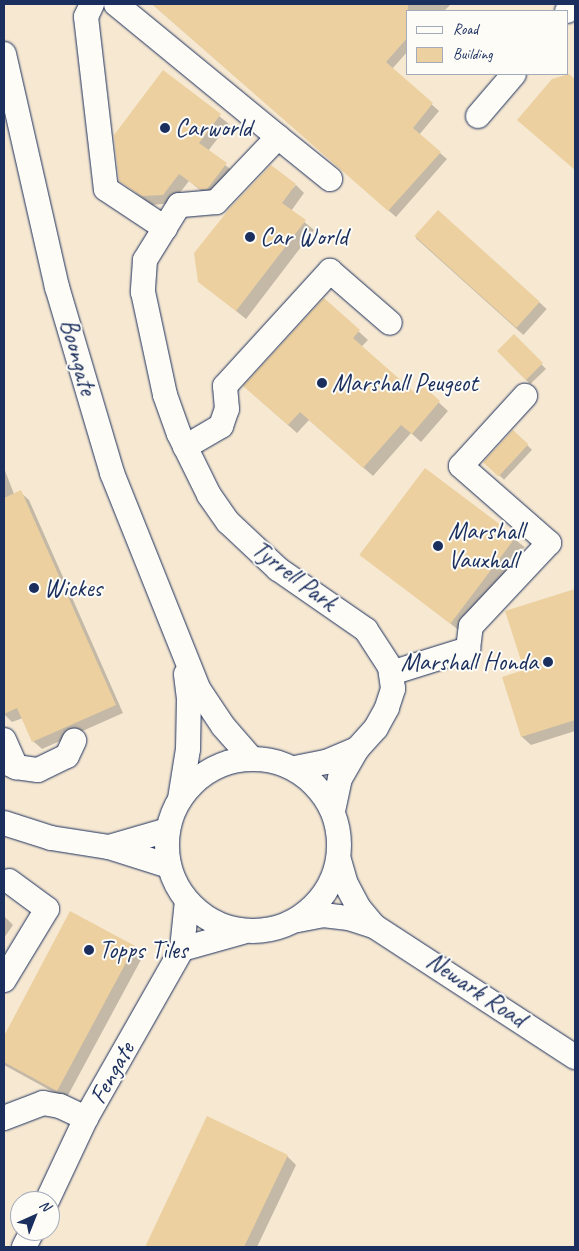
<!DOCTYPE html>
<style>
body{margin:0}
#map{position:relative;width:579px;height:1251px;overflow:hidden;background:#faf3e6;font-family:Caveat,sans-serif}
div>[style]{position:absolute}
.built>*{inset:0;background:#f6e8d1}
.shadow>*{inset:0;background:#0003;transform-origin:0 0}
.building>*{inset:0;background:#ecd0a0;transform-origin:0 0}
.roads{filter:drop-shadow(0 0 1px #1b2f5e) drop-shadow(0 0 1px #1b2f5e)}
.minor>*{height:24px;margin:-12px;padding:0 12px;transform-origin:12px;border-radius:12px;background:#fdfcf7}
.minor>.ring{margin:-12px;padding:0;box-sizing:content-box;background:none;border:24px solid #fdfcf7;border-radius:50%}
.dots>*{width:14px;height:14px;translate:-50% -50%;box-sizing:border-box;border:2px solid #fdfcf7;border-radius:50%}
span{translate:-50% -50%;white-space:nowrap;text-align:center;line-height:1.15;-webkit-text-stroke:4px #fdfcf7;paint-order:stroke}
.poi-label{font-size:25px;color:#1b2f5e}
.left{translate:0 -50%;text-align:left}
.right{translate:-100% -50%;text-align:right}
.street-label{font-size:25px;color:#1b2f5e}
.frame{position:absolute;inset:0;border:5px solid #1b2f5e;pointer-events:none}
.legend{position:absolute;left:406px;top:10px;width:162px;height:65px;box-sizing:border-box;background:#fdfcf7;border:1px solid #a3aaba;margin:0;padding:6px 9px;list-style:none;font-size:15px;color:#1b2f5e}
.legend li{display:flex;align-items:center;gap:10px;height:25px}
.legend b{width:25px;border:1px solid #a3aaba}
.north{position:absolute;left:10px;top:1191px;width:50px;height:50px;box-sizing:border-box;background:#fdfcf7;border:1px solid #a3aaba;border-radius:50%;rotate:44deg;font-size:14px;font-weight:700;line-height:20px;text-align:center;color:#1b2f5e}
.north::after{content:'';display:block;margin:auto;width:18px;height:22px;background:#1b2f5e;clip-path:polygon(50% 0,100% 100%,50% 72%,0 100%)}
</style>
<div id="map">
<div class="built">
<i style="clip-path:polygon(evenodd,4px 4px,575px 4px,575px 1247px,4px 1247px,4px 4px,408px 11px,568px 11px,568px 74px,408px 74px,408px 11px,4px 4px,20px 1201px,50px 1201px,50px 1231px,20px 1231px,20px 1201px)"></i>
</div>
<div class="shadow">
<i style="clip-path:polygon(152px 4px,451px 4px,444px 11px,408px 11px,408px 51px,392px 69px,439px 111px,419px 135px,447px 159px,396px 217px)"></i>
<i style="clip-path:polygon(164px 72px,229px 124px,208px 151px,235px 173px,210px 198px,189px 181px,172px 203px,152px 205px,120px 180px)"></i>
<i style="clip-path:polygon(569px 75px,575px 80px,575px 169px,528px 128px)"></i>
<i style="clip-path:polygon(296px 185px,304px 193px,291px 211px,314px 230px,246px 319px,199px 281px)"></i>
<i style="left:439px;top:212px;width:145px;height:35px;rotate:42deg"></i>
<i style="clip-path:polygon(324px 300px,368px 340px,361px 347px,414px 394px,421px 386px,448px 411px,421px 442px,411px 433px,373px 476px,309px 420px,297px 433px,254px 395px)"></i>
<i style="left:514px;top:336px;width:46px;height:22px;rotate:46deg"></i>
<i style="left:513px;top:432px;width:26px;height:41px;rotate:43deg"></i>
<i style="clip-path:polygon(4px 468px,14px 494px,20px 492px,29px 500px,123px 713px,42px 749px,33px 741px,23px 718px,12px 722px,4px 714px)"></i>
<i style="left:426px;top:470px;width:125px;height:106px;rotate:38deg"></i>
<i style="clip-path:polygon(574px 590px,575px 731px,531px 745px,522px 737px,526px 670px)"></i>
<i style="clip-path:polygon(71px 913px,134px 947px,143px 956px,66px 1099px,4px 1065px,4px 1038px)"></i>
<i style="clip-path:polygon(4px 916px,13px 925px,4px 938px)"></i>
<i style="clip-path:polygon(208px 1118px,287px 1156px,296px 1165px,257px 1247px,146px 1247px)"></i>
</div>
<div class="building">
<i style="clip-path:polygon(152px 4px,408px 4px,408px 37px,386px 62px,433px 103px,413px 128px,441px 152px,388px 211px)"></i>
<i style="clip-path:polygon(163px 70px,221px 114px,199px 143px,227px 163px,207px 189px,200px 189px,179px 174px,163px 195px,142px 196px,119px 181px,114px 135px)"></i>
<i style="clip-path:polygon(569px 74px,575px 79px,575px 170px,517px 120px,552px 79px)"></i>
<i style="clip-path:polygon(271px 165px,296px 184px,282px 203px,306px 220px,236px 311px,198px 282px,194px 253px,230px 208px)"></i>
<i style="left:438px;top:210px;width:137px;height:35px;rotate:42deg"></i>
<i style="clip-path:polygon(324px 298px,360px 330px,353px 338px,414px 392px,421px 384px,440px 401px,412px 434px,401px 425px,363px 468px,300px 412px,288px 425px,243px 386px)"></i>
<i style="left:514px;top:334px;width:41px;height:24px;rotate:45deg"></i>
<i style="left:513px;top:430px;width:21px;height:44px;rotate:43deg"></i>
<i style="left:425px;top:468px;width:114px;height:109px;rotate:37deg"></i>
<i style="clip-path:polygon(21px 490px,116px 705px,32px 742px,17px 708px,4px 714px,4px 498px)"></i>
<i style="clip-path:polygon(575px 589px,575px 720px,521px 737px,502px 677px,524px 670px,505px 611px)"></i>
<i style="clip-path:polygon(70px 911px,135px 946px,57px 1091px,4px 1062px,4px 1036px)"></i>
<i style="clip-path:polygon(207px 1116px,288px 1155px,244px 1247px,145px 1247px)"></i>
</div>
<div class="roads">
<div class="minor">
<i style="left:92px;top:4px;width:14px;rotate:115deg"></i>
<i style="left:86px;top:17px;width:173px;rotate:83.4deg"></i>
<i style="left:106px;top:189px;width:71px;rotate:33.5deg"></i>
<i style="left:116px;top:4px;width:210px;rotate:39.4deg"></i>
<i style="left:278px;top:137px;width:90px;rotate:133.6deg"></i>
<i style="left:216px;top:202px;width:37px;rotate:175deg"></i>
<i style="left:179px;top:205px;width:65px;rotate:121.7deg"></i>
<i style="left:145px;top:260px;width:32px;rotate:94deg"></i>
<i style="left:143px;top:292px;width:105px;rotate:77.9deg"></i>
<i style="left:165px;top:395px;width:41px;rotate:70.3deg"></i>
<i style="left:179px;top:434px;width:68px;rotate:63.8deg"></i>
<i style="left:209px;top:495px;width:33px;rotate:55deg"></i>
<i style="left:228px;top:522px;width:69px;rotate:43.2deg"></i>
<i style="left:278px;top:569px;width:107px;rotate:34.7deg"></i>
<i style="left:366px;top:630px;width:44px;rotate:57deg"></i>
<i style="left:390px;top:667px;width:22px;rotate:82deg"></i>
<i style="left:393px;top:689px;width:20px;rotate:108deg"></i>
<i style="left:387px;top:708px;width:23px;rotate:119deg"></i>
<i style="left:376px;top:728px;width:28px;rotate:132deg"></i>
<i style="left:357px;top:749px;width:34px;rotate:120deg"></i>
<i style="left:340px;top:778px;width:33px;rotate:102deg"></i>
<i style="left:567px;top:11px;width:9px;rotate:-49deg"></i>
<i style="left:4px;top:54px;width:239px;rotate:77.2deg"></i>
<i style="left:57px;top:287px;width:194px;rotate:73.5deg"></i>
<i style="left:112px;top:473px;width:234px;rotate:68.2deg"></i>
<i style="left:199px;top:690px;width:43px;rotate:56.3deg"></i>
<i style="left:223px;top:726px;width:43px;rotate:48.8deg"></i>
<i style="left:478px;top:116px;width:55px;rotate:-49.4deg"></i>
<i style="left:278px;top:137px;width:67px;rotate:38.9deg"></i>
<i style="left:185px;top:447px;width:42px;rotate:-30.3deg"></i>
<i style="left:221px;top:426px;width:18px;rotate:-71deg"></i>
<i style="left:227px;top:409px;width:23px;rotate:-95deg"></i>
<i style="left:225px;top:386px;width:156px;rotate:-47.6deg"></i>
<i style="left:330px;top:271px;width:79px;rotate:40.9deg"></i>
<i style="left:391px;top:673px;width:81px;rotate:-17.3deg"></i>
<i style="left:468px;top:649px;width:23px;rotate:-83deg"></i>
<i style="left:471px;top:626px;width:114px;rotate:-46.8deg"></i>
<i style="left:549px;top:543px;width:117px;rotate:-138.8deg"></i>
<i style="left:461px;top:466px;width:95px;rotate:-47.6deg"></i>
<i style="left:4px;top:740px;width:30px;rotate:66deg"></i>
<i style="left:16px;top:767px;width:13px;rotate:-157deg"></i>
<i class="ring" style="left:167px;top:759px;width:148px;height:148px"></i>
<i style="left:16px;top:767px;width:22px;rotate:8deg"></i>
<i style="left:38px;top:770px;width:32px;rotate:-26deg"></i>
<i style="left:67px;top:756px;width:17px;rotate:-65deg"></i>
<i style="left:295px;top:768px;width:32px;rotate:-11deg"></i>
<i style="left:326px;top:762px;width:34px;rotate:-23deg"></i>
<i style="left:180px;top:799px;width:51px;rotate:-80.9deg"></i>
<i style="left:188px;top:749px;width:50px;rotate:-88.9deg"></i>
<i style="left:189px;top:699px;width:25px;rotate:-97deg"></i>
<i style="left:4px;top:823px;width:49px;rotate:17.7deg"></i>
<i style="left:51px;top:838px;width:59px;rotate:8.8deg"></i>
<i style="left:109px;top:847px;width:63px;rotate:17.6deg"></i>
<i style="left:109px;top:847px;width:61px;rotate:-16.1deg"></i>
<i style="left:339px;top:860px;width:25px;rotate:74deg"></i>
<i style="left:346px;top:884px;width:26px;rotate:62deg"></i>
<i style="left:358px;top:907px;width:25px;rotate:50deg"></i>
<i style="left:298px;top:920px;width:25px;rotate:-11deg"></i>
<i style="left:323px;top:915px;width:26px;rotate:7deg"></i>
<i style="left:349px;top:918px;width:26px;rotate:18deg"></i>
<i style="left:374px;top:926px;width:240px;rotate:33.1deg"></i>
<i style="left:182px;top:949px;width:63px;rotate:-15.6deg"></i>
<i style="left:4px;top:980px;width:83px;rotate:-58.8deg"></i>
<i style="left:47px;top:909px;width:47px;rotate:-143.6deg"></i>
<i style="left:4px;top:1118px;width:42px;rotate:-21deg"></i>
<i style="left:43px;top:1103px;width:17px;rotate:10deg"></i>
<i style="left:60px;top:1106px;width:29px;rotate:25deg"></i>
<i style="left:47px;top:1201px;width:92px;rotate:-64.8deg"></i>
<i style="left:86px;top:1118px;width:194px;rotate:-60.4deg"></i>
<i style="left:182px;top:949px;width:48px;rotate:-84.1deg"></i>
<i style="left:24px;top:1247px;width:18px;rotate:-63deg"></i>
</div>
</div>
<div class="dots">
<i style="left:165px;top:128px;background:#1b2f5e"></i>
<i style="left:250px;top:237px;background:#1b2f5e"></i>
<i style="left:322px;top:383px;background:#1b2f5e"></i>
<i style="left:438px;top:546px;background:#1b2f5e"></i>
<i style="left:34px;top:588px;background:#1b2f5e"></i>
<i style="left:548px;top:662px;background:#1b2f5e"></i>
<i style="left:89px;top:950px;background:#1b2f5e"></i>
</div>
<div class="poi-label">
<span class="left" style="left:175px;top:128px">Carworld</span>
<span class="left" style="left:260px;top:237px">Car World</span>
<span class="left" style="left:332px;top:383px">Marshall Peugeot</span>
<span class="left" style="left:448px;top:546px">Marshall<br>Vauxhall</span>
<span class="left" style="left:44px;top:588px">Wickes</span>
<span class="right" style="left:538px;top:662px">Marshall Honda</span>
<span class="left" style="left:99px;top:950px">Topps Tiles</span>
</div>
<div class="street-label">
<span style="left:78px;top:357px;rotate:74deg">Boongate</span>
<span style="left:294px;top:576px;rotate:37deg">Tyrrell Park</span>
<span style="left:476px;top:990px;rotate:34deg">Newark Road</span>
<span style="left:112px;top:1073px;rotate:-61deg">Fengate</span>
</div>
<div class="frame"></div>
<ul class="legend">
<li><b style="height:6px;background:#fdfcf7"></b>Road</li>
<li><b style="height:14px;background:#ecd0a0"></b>Building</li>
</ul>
<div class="north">N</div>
</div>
